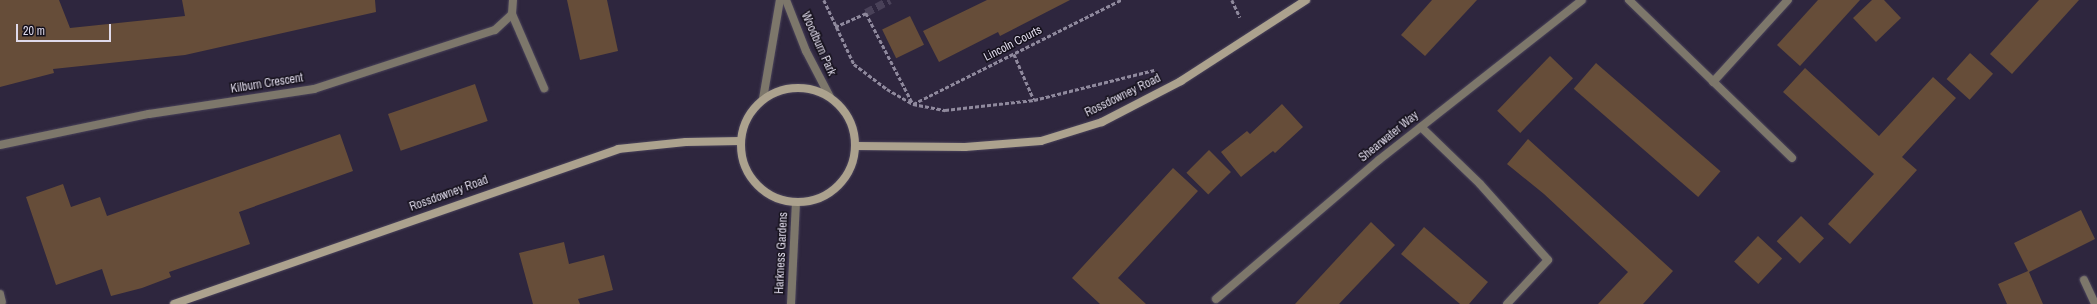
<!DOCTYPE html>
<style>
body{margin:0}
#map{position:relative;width:2097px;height:304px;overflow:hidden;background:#2e263e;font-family:"Archivo Narrow",sans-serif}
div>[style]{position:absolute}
.building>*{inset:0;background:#664d39;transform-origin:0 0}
.street-tunnel>*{height:8px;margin-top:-4px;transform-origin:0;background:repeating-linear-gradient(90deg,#494158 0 8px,transparent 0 12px)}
.path>*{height:2.5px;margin-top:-1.25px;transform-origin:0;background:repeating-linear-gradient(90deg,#8f899d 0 4px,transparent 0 6px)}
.roads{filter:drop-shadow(0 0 1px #4a435a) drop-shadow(0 0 1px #4a435a)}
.street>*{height:8px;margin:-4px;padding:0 4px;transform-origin:4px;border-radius:4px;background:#7d776b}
.secondary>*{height:8px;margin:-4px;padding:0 4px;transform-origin:4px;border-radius:4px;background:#aca28e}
.secondary>.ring{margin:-4px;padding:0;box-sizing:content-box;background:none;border:8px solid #aca28e;border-radius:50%}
span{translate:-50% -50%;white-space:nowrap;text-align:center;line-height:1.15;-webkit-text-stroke:3px #15111c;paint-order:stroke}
.street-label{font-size:12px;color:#dfdaeb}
.scale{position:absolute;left:16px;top:24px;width:95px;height:18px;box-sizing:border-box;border:2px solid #dfdaeb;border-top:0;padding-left:5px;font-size:12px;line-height:14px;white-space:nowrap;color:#dfdaeb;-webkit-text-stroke:3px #15111c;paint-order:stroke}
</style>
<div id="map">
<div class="building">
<i style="clip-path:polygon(0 0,59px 0,70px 28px,185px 16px,182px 0,375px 0,376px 12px,185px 55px,53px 69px,54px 73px,0 87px)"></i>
<i style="clip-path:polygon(567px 0,607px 0,618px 51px,580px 60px)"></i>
<i style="clip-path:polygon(987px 0,1070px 0,1000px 36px,998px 32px,939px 62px,923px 31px)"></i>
<i style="clip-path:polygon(1432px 0,1477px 0,1425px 56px,1401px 35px)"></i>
<i style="clip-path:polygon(1818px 0,1860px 0,1800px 66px,1777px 45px)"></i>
<i style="clip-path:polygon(1872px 0,1884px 0,1901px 18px,1876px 42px,1853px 18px)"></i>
<i style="clip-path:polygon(2039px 0,2079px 0,2012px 74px,1990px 54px)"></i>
<i style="left:910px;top:16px;width:32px;height:31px;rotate:64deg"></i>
<i style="left:1970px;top:53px;width:31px;height:35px;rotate:42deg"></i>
<i style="left:1550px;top:56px;width:32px;height:76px;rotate:44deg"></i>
<i style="left:1596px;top:63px;width:165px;height:34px;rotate:41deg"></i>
<i style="clip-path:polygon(1805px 68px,1879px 136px,1933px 77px,1956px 98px,1902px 157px,1917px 170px,1850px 244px,1828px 224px,1874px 174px,1783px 92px)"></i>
<i style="left:475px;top:84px;width:39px;height:92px;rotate:71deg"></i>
<i style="clip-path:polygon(1282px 104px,1303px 127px,1275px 153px,1273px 151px,1241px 177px,1221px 152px,1247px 131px,1250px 134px)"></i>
<i style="clip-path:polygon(340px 134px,353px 171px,239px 212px,250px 244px,169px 272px,171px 277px,142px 288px,111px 296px,102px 269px,56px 285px,26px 197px,63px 184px,71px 207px,100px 197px,107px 216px)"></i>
<i style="clip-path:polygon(1528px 139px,1673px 271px,1643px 304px,1598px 304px,1628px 272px,1544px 194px,1507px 164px)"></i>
<i style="left:1209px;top:150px;width:31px;height:32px;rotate:45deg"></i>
<i style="clip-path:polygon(1173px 168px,1198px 191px,1118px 278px,1146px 304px,1100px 304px,1072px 278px)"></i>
<i style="clip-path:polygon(2081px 210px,2095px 239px,2029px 272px,2043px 304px,2007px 304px,1998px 284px,2028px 271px,2014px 243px)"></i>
<i style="left:1801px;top:216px;width:32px;height:35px;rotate:44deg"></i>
<i style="clip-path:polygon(1371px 222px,1395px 245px,1339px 304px,1295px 304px)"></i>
<i style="clip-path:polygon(1424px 227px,1488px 282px,1469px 304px,1460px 304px,1401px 254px)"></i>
<i style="left:1758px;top:236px;width:33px;height:35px;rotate:43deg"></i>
<i style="clip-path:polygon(564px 242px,569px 264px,604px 255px,613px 290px,578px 299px,580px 304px,533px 304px,519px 253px)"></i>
</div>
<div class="street-tunnel">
<i style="left:866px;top:13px;width:27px;rotate:-28deg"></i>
</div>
<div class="path">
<i style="left:824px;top:0;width:71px;rotate:64.9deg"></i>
<i style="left:854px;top:64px;width:41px;rotate:37.1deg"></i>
<i style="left:887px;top:89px;width:30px;rotate:30deg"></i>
<i style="left:913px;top:104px;width:33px;rotate:11deg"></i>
<i style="left:945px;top:110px;width:90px;rotate:-6.4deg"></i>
<i style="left:1034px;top:100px;width:124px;rotate:-14deg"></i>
<i style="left:1232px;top:0;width:19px;rotate:65deg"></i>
<i style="left:835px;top:27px;width:34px;rotate:-24deg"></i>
<i style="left:866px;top:13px;width:102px;rotate:62.7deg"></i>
<i style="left:913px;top:104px;width:233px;rotate:-26.6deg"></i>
<i style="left:1014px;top:54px;width:50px;rotate:66.5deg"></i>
</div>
<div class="roads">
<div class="street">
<i style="left:786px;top:0;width:55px;rotate:68.6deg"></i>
<i style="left:806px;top:51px;width:52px;rotate:62.4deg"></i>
<i style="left:1629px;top:0;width:227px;rotate:44.1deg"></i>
<i style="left:512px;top:14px;width:81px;rotate:66.6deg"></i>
<i style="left:1713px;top:82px;width:111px;rotate:-47.6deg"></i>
<i style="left:763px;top:99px;width:100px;rotate:-80.3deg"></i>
<i style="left:1421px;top:127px;width:82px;rotate:44deg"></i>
<i style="left:1480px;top:184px;width:102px;rotate:48.2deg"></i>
<i style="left:1548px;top:260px;width:60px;rotate:133deg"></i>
<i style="left:0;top:145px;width:152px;rotate:-11.8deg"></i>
<i style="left:149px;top:114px;width:167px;rotate:-8.6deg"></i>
<i style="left:314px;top:89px;width:190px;rotate:-18.1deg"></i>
<i style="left:495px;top:30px;width:23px;rotate:-43deg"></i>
<i style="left:512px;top:14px;width:14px;rotate:-86deg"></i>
<i style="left:2084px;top:280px;width:26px;rotate:65deg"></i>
<i style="left:0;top:294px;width:8px;rotate:76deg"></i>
<i style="left:1216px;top:299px;width:214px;rotate:-40.5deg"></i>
<i style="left:1379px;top:160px;width:258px;rotate:-38.2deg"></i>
<i style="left:791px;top:304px;width:102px;rotate:-87.2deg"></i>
</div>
<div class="secondary">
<i class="ring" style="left:741px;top:88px;width:106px;height:106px"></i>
<i style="left:856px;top:146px;width:109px;rotate:0.5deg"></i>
<i style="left:965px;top:147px;width:76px;rotate:-4.5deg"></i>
<i style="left:1041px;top:141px;width:64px;rotate:-17.3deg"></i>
<i style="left:1102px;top:122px;width:89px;rotate:-27.4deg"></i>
<i style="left:1181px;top:81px;width:149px;rotate:-32.9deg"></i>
<i style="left:174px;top:304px;width:470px;rotate:-19.2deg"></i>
<i style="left:618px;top:149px;width:68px;rotate:-5.9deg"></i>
<i style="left:686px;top:142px;width:54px;rotate:-1.1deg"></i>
</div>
</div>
<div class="street-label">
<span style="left:818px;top:44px;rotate:66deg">Woodburn Park</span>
<span style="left:1013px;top:44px;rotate:-27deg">Lincoln Courts</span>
<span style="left:267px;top:84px;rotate:-9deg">Kilburn Crescent</span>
<span style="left:1123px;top:96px;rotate:-26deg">Rossdowney Road</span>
<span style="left:1389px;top:137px;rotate:-39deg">Shearwater Way</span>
<span style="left:449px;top:194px;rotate:-20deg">Rossdowney Road</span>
<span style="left:782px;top:253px;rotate:-87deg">Harkness Gardens</span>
</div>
<div class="scale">20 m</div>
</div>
